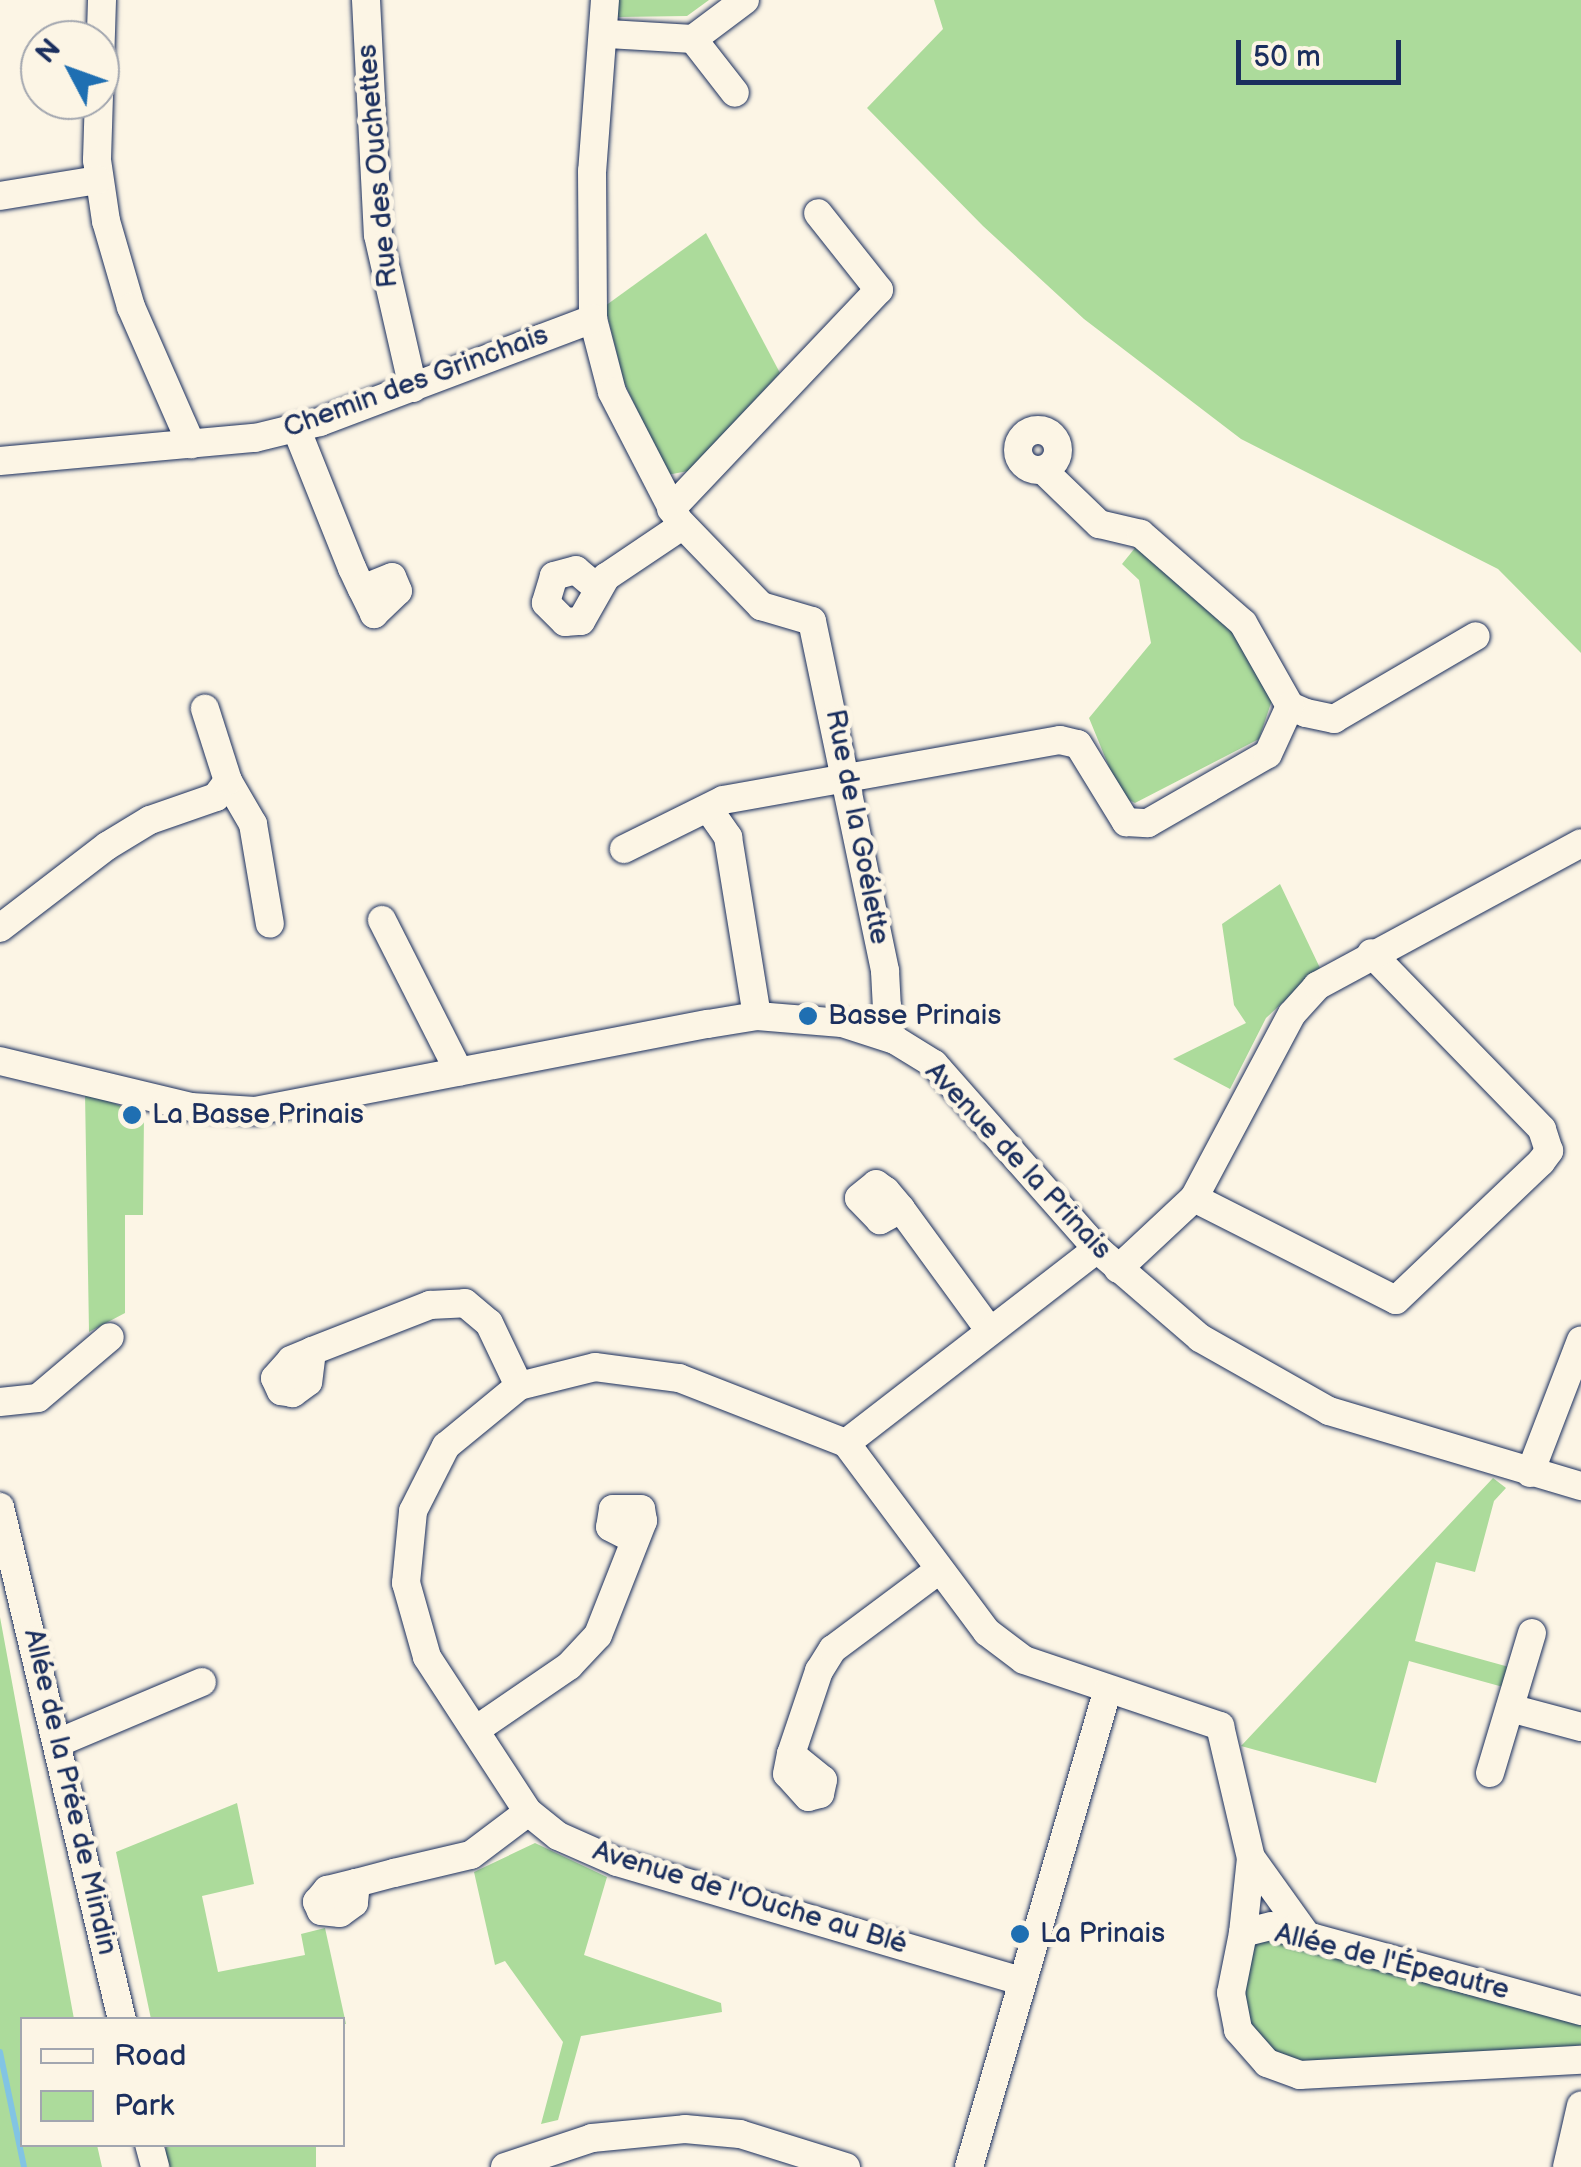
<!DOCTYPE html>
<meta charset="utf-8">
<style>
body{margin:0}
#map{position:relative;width:1581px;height:2167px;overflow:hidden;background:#fcf5e5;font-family:"Balsamiq Sans",sans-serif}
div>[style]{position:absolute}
.green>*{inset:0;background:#acdb9b;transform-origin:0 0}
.stream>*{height:6px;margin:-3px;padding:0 3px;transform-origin:3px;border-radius:3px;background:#82c4e3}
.roads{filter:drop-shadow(0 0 2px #1b2f5e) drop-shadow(0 0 2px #1b2f5e)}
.minor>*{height:28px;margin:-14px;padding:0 14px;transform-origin:14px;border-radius:14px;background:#fcf5e5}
.minor>.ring{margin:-14px;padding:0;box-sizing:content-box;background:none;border:28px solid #fcf5e5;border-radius:50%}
.dots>*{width:28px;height:28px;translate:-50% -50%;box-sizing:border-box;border:5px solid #fcf5e5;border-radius:50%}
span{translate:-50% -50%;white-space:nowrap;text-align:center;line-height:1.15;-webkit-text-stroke:10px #fcf5e5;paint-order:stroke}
.street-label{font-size:28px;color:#1b2f5e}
.poi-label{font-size:28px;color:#1b2f5e}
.left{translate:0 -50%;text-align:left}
.legend{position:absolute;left:20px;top:2017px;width:325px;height:130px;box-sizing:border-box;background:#fcf5e5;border:2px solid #a2a6af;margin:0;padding:12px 18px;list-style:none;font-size:30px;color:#1b2f5e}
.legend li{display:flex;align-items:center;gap:20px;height:50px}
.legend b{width:50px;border:2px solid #a2a6af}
.north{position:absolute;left:20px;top:20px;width:100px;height:100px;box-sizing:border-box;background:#fcf5e5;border:2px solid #a2a6af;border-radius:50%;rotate:311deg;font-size:28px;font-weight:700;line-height:40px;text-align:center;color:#1b2f5e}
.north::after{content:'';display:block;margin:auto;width:35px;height:45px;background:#1f6fb2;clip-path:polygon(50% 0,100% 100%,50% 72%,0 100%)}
.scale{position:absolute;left:1236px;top:40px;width:165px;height:45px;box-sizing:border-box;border:5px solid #1b2f5e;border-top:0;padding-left:12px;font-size:30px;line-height:35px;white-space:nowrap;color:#1b2f5e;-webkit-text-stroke:8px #fcf5e5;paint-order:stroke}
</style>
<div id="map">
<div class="green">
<i style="clip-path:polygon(616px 0,709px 0,687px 16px,618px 17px)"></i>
<i style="clip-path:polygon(934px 0,1581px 0,1581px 653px,1498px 569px,1241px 439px,1084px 319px,983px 226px,867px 108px,943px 29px)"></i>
<i style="clip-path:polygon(706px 233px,780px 373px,688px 471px,667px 475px,624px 382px,605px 306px)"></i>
<i style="clip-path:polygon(1139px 543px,1236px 626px,1274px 694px,1259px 739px,1135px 803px,1121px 796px,1089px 718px,1151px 643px,1139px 580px,1122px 564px)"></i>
<i style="clip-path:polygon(1280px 884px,1320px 968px,1266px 1018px,1230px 1089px,1173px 1059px,1246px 1023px,1234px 1005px,1222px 924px)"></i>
<i style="clip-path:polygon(85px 1093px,144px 1114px,143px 1215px,125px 1215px,125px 1313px,89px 1332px)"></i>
<i style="clip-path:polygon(1493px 1478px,1506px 1488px,1494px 1501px,1475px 1572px,1436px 1562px,1415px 1641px,1509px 1667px,1503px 1687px,1409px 1661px,1376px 1783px,1241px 1746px)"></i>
<i style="clip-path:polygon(0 1617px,74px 2019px,22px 2020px,22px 2144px,97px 2145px,102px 2167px,0 2167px)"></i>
<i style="clip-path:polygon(237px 1803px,254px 1884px,202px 1896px,218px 1972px,305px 1955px,301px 1934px,325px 1928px,346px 2024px,151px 2019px,116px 1852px)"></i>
<i style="clip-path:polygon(535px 1843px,607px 1877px,584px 1955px,721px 2003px,722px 2012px,581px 2036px,558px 2120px,541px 2124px,563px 2042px,505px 1961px,495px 1965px,474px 1872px)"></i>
<i style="clip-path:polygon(1258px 1934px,1581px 2016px,1581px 2045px,1435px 2060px,1427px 2054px,1315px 2072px,1260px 2046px,1237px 1990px)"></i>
<i style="left:166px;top:2145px;width:150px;height:23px"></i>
</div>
<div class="stream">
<i style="left:0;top:2052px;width:117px;rotate:78.2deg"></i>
</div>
<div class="roads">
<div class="minor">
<i style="left:102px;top:0;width:160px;rotate:91.8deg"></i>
<i style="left:97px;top:160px;width:62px;rotate:81.6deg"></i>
<i style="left:106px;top:221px;width:90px;rotate:73.8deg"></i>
<i style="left:131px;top:307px;width:150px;rotate:66.3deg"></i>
<i style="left:366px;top:0;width:235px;rotate:87.1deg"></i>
<i style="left:378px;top:235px;width:157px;rotate:77.1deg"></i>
<i style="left:605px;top:0;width:171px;rotate:94.3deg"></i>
<i style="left:592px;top:171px;width:148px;rotate:89.6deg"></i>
<i style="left:593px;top:319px;width:75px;rotate:75.4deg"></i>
<i style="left:612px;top:392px;width:144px;rotate:62.7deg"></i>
<i style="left:678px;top:520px;width:120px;rotate:46deg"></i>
<i style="left:761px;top:606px;width:53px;rotate:16.4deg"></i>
<i style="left:812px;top:621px;width:358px;rotate:78.2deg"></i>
<i style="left:885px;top:971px;width:35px;rotate:87deg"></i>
<i style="left:887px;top:1006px;width:29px;rotate:106deg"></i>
<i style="left:608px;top:34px;width:85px;rotate:3.4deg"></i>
<i style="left:693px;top:39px;width:65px;rotate:-36.9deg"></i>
<i style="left:693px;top:39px;width:68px;rotate:52.1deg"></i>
<i style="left:0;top:196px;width:99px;rotate:-9.3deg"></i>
<i style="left:296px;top:428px;width:151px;rotate:68.2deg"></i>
<i style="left:352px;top:568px;width:23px;rotate:65deg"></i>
<i style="left:362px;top:589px;width:28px;rotate:64deg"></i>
<i style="left:374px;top:614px;width:33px;rotate:-44deg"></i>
<i style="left:398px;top:591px;width:15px;rotate:-113deg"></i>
<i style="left:392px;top:577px;width:32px;rotate:158deg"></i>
<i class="ring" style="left:1018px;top:430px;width:12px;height:12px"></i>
<i style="left:0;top:461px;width:256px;rotate:-5.2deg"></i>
<i style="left:255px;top:438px;width:67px;rotate:-13.8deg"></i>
<i style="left:320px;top:422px;width:292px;rotate:-20.7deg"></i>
<i style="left:1043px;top:470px;width:78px;rotate:44deg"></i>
<i style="left:1099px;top:524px;width:43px;rotate:13.4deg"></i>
<i style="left:1141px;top:534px;width:135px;rotate:41.1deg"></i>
<i style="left:1243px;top:623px;width:95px;rotate:60.5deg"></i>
<i style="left:1290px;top:706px;width:17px;rotate:24deg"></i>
<i style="left:1306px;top:713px;width:29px;rotate:12deg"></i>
<i style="left:1334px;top:719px;width:164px;rotate:-30.3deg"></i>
<i style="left:671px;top:509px;width:302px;rotate:-46.5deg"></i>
<i style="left:879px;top:290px;width:98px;rotate:-128.4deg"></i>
<i style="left:596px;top:587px;width:26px;rotate:-140deg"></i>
<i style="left:576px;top:570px;width:23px;rotate:165deg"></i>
<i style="left:554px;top:576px;width:28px;rotate:107deg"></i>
<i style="left:546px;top:603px;width:27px;rotate:45deg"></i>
<i style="left:565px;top:622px;width:16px;rotate:-4deg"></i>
<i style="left:581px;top:621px;width:51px;rotate:-60.4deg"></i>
<i style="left:606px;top:577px;width:92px;rotate:-33.9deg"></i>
<i style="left:228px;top:781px;width:50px;rotate:59.8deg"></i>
<i style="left:253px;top:824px;width:101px;rotate:80.4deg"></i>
<i style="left:710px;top:811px;width:32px;rotate:55deg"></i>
<i style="left:728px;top:837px;width:181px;rotate:80.8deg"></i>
<i style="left:624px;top:849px;width:110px;rotate:-26.3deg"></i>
<i style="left:723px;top:800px;width:342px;rotate:-10.1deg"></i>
<i style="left:1060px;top:740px;width:18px;rotate:13deg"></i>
<i style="left:1078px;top:744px;width:92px;rotate:58.4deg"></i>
<i style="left:1126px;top:822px;width:22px;rotate:3deg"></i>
<i style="left:1148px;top:823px;width:138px;rotate:-29.9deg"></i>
<i style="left:1268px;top:754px;width:53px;rotate:-65.4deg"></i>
<i style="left:382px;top:920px;width:170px;rotate:63.1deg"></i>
<i style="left:0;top:928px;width:135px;rotate:-37.5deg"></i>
<i style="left:107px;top:846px;width:50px;rotate:-31.2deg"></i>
<i style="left:150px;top:820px;width:70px;rotate:-19.2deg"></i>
<i style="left:216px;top:797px;width:20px;rotate:-53deg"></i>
<i style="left:228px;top:781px;width:76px;rotate:-107.7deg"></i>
<i style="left:0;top:1061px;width:196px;rotate:13.5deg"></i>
<i style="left:191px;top:1107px;width:64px;rotate:3.6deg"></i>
<i style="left:255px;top:1111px;width:461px;rotate:-10.9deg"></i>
<i style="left:708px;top:1024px;width:50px;rotate:-9.3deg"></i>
<i style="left:757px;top:1016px;width:85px;rotate:4.7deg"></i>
<i style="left:842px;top:1023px;width:56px;rotate:17.8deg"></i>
<i style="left:895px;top:1040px;width:46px;rotate:31.6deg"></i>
<i style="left:934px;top:1064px;width:247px;rotate:48.6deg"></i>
<i style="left:1097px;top:1249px;width:136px;rotate:40.8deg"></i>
<i style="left:1200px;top:1338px;width:148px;rotate:29.5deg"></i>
<i style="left:1329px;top:1411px;width:263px;rotate:16.6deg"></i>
<i style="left:1194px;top:1198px;width:226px;rotate:26.8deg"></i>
<i style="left:1396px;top:1300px;width:200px;rotate:-43.6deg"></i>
<i style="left:1541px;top:1162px;width:14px;rotate:-54deg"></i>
<i style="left:1549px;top:1151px;width:23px;rotate:-108deg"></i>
<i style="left:1542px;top:1129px;width:245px;rotate:-134.2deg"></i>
<i style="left:901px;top:1209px;width:24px;rotate:152deg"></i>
<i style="left:880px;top:1220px;width:30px;rotate:-134deg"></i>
<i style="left:859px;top:1198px;width:22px;rotate:-39deg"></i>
<i style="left:876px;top:1184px;width:12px;rotate:35deg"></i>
<i style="left:886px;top:1191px;width:23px;rotate:50deg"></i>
<i style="left:901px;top:1209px;width:151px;rotate:53.9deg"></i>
<i style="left:1118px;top:1269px;width:104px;rotate:-43.1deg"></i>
<i style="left:1194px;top:1198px;width:208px;rotate:-62deg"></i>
<i style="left:1292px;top:1014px;width:38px;rotate:-48deg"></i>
<i style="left:1317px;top:986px;width:300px;rotate:-28.4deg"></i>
<i style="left:312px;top:1351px;width:31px;rotate:97deg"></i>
<i style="left:308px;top:1382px;width:19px;rotate:144deg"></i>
<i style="left:293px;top:1393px;width:12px;rotate:-171deg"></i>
<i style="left:281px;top:1391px;width:14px;rotate:-115deg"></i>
<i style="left:275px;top:1378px;width:24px;rotate:-48deg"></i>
<i style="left:291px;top:1360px;width:23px;rotate:-23deg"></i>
<i style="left:312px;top:1351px;width:127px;rotate:-21.3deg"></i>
<i style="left:430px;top:1305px;width:35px;rotate:-3deg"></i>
<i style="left:465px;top:1303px;width:31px;rotate:40deg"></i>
<i style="left:489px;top:1323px;width:70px;rotate:64.5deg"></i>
<i style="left:0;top:1402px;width:38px;rotate:-6deg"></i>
<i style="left:38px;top:1398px;width:94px;rotate:-40.3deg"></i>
<i style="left:846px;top:1443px;width:317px;rotate:-37.7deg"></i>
<i style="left:1530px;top:1473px;width:142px;rotate:-69deg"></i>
<i style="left:0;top:1507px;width:527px;rotate:76.62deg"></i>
<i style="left:1510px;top:1708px;width:73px;rotate:15deg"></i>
<i style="left:477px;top:1729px;width:112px;rotate:-34.4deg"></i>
<i style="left:569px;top:1666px;width:42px;rotate:-46.9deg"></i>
<i style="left:598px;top:1635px;width:123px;rotate:-68.5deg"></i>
<i style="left:643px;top:1521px;width:12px;rotate:-99deg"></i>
<i style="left:641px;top:1509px;width:28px;rotate:180deg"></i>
<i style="left:613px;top:1509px;width:18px;rotate:99deg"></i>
<i style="left:610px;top:1527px;width:27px;rotate:27deg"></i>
<i style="left:60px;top:1742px;width:154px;rotate:-22.9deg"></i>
<i style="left:791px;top:1754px;width:41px;rotate:39.1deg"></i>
<i style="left:823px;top:1780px;width:14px;rotate:102deg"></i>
<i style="left:820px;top:1794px;width:12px;rotate:166deg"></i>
<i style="left:808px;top:1797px;width:31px;rotate:-132deg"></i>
<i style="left:787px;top:1774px;width:20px;rotate:-79deg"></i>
<i style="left:791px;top:1754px;width:88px;rotate:-71.4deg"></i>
<i style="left:819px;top:1671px;width:26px;rotate:-58deg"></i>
<i style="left:833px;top:1649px;width:132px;rotate:-36.7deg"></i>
<i style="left:1490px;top:1773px;width:146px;rotate:-73.3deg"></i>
<i style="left:1252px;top:1859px;width:91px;rotate:54.4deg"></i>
<i style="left:356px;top:1883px;width:20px;rotate:96deg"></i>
<i style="left:354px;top:1903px;width:17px;rotate:144deg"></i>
<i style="left:340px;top:1913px;width:19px;rotate:-174deg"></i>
<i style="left:321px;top:1911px;width:10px;rotate:-114deg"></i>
<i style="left:317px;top:1902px;width:16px;rotate:-50deg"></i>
<i style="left:327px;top:1890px;width:30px;rotate:-14deg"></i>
<i style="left:356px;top:1883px;width:39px;rotate:-15deg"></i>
<i style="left:394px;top:1873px;width:79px;rotate:-13.2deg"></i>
<i style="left:471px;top:1855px;width:71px;rotate:-37deg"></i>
<i style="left:1021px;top:1981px;width:421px;rotate:-163.6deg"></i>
<i style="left:617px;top:1862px;width:64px;rotate:-156.2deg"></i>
<i style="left:558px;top:1836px;width:38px;rotate:-141deg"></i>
<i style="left:528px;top:1812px;width:185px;rotate:-123.1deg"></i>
<i style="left:427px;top:1657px;width:77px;rotate:-105.8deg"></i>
<i style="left:406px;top:1583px;width:72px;rotate:-84.4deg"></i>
<i style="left:413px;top:1511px;width:73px;rotate:-63.1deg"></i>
<i style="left:446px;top:1446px;width:94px;rotate:-39.4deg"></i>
<i style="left:519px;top:1386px;width:78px;rotate:-14deg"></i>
<i style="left:595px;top:1367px;width:85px;rotate:7.5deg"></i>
<i style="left:679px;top:1378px;width:179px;rotate:21.3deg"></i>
<i style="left:846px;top:1443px;width:236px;rotate:53.3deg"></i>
<i style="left:987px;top:1632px;width:46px;rotate:37.1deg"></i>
<i style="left:1024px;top:1660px;width:207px;rotate:18.6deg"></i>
<i style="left:1220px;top:1726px;width:136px;rotate:76.8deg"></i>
<i style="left:1251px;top:1858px;width:75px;rotate:96.1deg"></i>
<i style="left:1581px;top:2011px;width:321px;rotate:-164.7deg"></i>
<i style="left:1271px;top:1926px;width:29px;rotate:166deg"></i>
<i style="left:1243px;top:1933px;width:61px;rotate:101.3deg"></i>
<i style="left:1231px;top:1993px;width:38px;rotate:79deg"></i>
<i style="left:1238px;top:2030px;width:44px;rotate:48.7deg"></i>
<i style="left:1267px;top:2063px;width:35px;rotate:20deg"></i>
<i style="left:1300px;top:2075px;width:281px;rotate:-3.1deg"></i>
<i style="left:149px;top:2144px;width:24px;rotate:75deg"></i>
<i style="left:505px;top:2167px;width:92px;rotate:-18.4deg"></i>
<i style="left:592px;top:2138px;width:93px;rotate:-5.5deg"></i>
<i style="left:685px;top:2129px;width:55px;rotate:5.2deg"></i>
<i style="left:740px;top:2134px;width:111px;rotate:17.3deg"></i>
<i style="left:969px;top:2167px;width:496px;rotate:-73.8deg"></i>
<i style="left:1567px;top:2167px;width:63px;rotate:-77.1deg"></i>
</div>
</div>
<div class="dots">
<i style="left:808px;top:1016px;background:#1f6fb2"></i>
<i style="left:132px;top:1115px;background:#1f6fb2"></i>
<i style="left:1020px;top:1934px;background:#1f6fb2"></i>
</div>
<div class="street-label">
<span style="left:378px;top:166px;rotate:-95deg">Rue des Ouchettes</span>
<span style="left:416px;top:382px;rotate:-20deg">Chemin des Grinchais</span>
<span style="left:857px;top:827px;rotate:79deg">Rue de la Goélette</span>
<span style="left:1018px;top:1161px;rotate:47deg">Avenue de la Prinais</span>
<span style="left:70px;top:1792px;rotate:77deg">Allée de la Prée de Mindin</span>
<span style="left:750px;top:1898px;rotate:17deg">Avenue de l'Ouche au Blé</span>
<span style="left:1392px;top:1962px;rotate:14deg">Allée de l'Épeautre</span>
</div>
<div class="poi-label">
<span class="left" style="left:828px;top:1016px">Basse Prinais</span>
<span class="left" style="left:152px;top:1115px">La Basse Prinais</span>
<span class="left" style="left:1040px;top:1934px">La Prinais</span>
</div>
<ul class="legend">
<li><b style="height:12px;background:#fcf5e5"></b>Road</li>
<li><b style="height:28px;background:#acdb9b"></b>Park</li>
</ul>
<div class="north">N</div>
<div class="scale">50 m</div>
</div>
